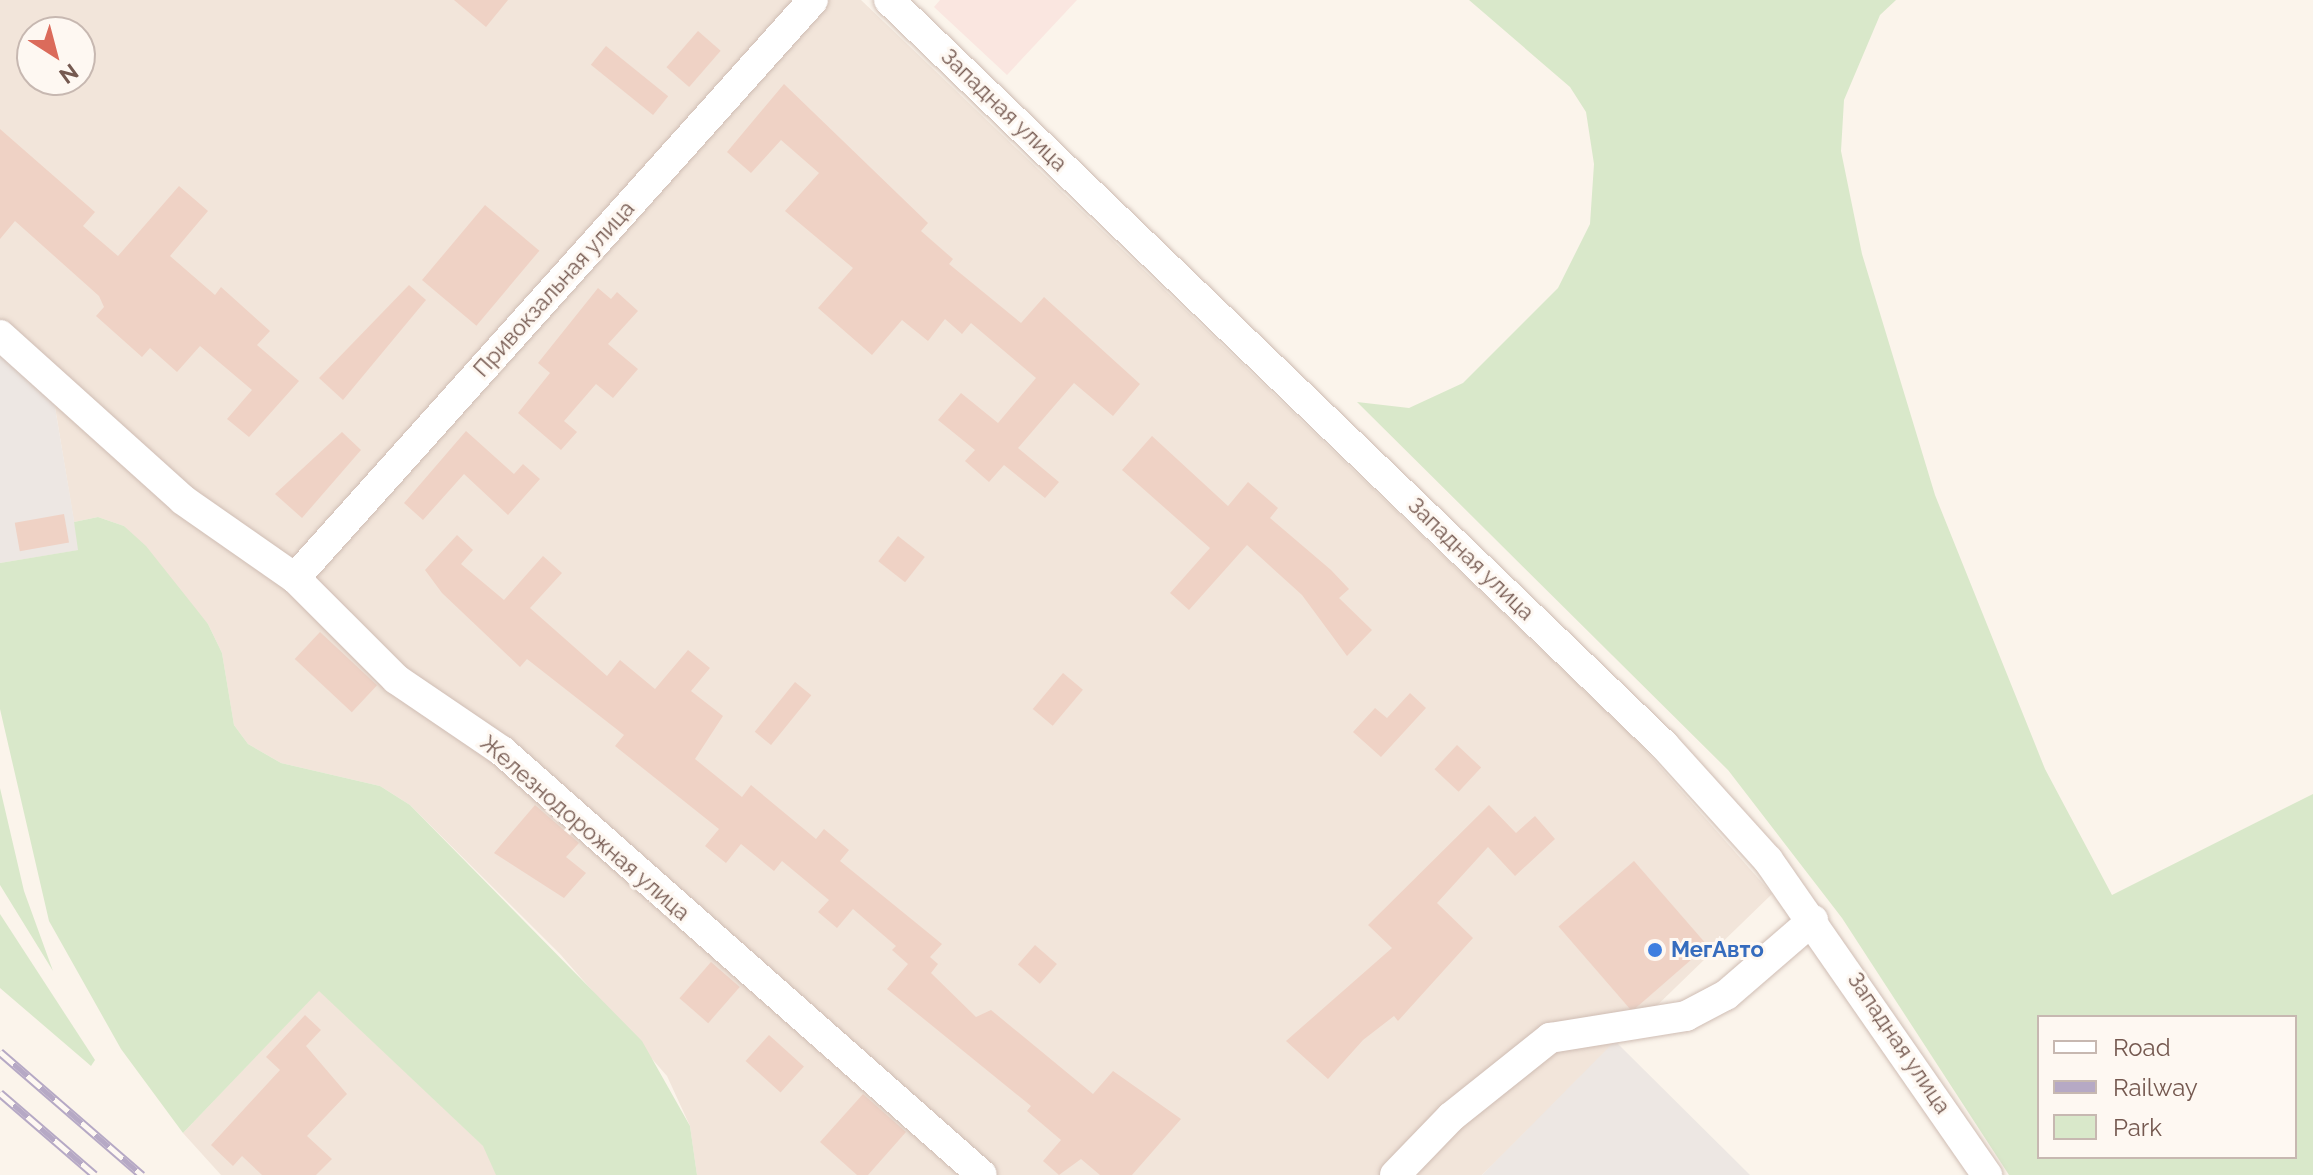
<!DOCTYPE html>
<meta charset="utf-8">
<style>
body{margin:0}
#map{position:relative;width:2313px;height:1175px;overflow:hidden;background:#fbf4eb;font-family:Raleway,sans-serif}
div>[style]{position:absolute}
.residential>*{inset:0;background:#f2e5da}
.commercial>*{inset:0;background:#fae6e0}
.industrial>*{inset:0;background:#ede7e3}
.green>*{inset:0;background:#d9e8ca}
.building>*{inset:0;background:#efd2c5;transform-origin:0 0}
.roads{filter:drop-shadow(0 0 2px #cfbdb4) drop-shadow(0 0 2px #cfbdb4)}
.minor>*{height:30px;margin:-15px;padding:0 15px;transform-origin:15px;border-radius:15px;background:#fff}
.rail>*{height:9px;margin-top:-4.5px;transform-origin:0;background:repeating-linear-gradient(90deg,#fef8f2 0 18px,#b6a9c5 0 36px);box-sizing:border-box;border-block:2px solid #b6a9c5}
.dots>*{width:22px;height:22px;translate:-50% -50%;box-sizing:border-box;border:4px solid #fef8f2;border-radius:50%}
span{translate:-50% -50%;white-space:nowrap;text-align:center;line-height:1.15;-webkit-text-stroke:6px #fef8f2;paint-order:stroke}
.street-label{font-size:22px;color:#755950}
.shop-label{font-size:22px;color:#366cbe;font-weight:700}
.left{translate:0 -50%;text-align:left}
.legend{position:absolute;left:2037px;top:1015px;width:260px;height:144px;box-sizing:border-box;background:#fef8f2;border:2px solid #c7b8b1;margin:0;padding:10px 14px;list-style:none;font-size:24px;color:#755950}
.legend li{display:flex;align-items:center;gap:16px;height:40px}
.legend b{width:40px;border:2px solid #c7b8b1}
.north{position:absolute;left:16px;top:16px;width:80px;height:80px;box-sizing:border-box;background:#fef8f2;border:2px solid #c7b8b1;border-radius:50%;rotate:144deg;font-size:22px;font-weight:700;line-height:32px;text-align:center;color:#755950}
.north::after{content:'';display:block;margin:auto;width:28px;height:36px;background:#db6b5b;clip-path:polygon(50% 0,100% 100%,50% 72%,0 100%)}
</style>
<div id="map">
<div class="residential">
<i style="clip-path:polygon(evenodd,0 0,861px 0,1640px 744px,1772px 894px,1482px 1175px,697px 1175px,690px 1126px,667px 1076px,560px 954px,410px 805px,380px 786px,281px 763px,248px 744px,234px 725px,222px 653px,208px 624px,124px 526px,98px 517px,74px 522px,54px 401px,0 350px,0 0,32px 32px,80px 32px,80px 80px,32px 80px,32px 32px)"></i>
<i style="clip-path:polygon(319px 990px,514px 1175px,221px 1175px,183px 1133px)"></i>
</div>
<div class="commercial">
<i style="clip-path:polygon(940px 0,1077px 0,1007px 75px,934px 7px)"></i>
</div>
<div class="industrial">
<i style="clip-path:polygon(0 350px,54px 401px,79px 550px,0 563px)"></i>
<i style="clip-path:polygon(1615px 1041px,1750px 1175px,1482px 1175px)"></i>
</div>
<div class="green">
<i style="clip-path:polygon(evenodd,1469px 0,1896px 0,1880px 15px,1844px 100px,1841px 151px,1862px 254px,1935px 495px,2045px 769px,2112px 895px,2313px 794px,2313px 1175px,2009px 1175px,1842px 918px,1728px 770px,1357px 402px,1409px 408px,1463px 383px,1558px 288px,1590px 224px,1594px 164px,1586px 112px,1570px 87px,1469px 0,2295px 1017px,2295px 1157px,2039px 1157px,2039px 1017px,2295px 1017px)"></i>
<i style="clip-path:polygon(98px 517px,124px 526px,146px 546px,208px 624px,222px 653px,234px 725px,248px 744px,281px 763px,380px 786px,410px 805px,642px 1041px,690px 1126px,697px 1175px,496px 1175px,483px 1146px,319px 991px,183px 1133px,121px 1049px,49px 921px,0 709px,0 563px,78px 550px,74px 522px)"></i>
<i style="clip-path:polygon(0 788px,24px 891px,53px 971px,0 885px)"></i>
<i style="clip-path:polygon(0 914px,95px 1060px,91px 1066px,0 988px)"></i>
</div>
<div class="building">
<i style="clip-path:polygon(454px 0,508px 0,486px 27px)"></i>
<i style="left:698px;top:31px;width:30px;height:48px;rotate:41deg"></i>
<i style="left:606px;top:46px;width:80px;height:24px;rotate:39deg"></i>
<i style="clip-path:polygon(784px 84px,928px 223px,921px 231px,953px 259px,949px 264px,1021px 323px,1044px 297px,1140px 384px,1113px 416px,1074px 383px,1018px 448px,1059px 482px,1045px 498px,1004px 465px,989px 482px,965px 461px,975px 450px,938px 420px,961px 393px,998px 423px,1036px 378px,971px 323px,962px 334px,945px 319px,928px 341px,902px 320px,872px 355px,818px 308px,853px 268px,785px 211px,819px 173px,781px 140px,751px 173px,727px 152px)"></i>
<i style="clip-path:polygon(0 129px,95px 212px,83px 226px,118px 256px,179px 186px,208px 211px,170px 256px,215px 295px,221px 287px,270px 331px,257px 345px,299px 381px,249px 437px,227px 419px,252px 390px,200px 346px,177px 372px,150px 348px,142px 357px,96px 316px,104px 307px,99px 296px,15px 221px,0 239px)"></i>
<i style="left:485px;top:205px;width:71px;height:98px;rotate:40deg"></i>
<i style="clip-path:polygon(409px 285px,426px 300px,343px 400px,319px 378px)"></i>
<i style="clip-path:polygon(598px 288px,611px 299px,617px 292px,638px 311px,608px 344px,638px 369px,613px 398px,596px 384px,564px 421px,577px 432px,561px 450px,518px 413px,550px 373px,538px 363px)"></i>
<i style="clip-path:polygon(466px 431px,514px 474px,523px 464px,540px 479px,508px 515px,464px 474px,423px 520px,404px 503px)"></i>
<i style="clip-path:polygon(342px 432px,361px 450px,302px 518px,275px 494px)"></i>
<i style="clip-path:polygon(1152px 436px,1228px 506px,1248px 482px,1278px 508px,1270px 518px,1331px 570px,1349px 589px,1339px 598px,1372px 630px,1347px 656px,1302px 595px,1247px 545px,1189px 610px,1170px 593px,1210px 548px,1122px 470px)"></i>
<i style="left:64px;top:514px;width:29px;height:50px;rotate:80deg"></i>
<i style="clip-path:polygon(457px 535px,473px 550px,461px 564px,504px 600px,543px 556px,562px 573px,530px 608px,607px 676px,620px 660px,655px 689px,688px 650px,710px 668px,691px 691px,723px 716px,695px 759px,742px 797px,751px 785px,816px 839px,824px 829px,849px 850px,840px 861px,942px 944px,930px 957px,938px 964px,931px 973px,976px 1017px,991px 1010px,1093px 1094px,1113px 1071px,1181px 1119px,1132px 1175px,1100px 1175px,1081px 1159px,1059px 1175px,1043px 1161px,1061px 1140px,1027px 1111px,1031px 1106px,887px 989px,908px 964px,892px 950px,896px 946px,853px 909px,837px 928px,818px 912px,829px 900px,782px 861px,774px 871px,741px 844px,726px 863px,705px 846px,719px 829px,615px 746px,624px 735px,527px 659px,520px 667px,442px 593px,425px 570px)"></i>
<i style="left:898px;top:536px;width:34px;height:32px;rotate:38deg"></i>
<i style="left:320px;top:632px;width:78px;height:37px;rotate:43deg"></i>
<i style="left:1063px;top:673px;width:26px;height:47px;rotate:40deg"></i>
<i style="left:795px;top:682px;width:21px;height:64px;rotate:39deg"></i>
<i style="clip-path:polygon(1410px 693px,1426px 708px,1381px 757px,1353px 732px,1375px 708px,1387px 718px)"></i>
<i style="left:1457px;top:745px;width:33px;height:33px;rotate:43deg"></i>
<i style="clip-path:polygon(535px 805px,579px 843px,566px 857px,586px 873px,564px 898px,494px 853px)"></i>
<i style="clip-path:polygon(1489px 805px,1516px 833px,1535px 816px,1555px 839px,1515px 876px,1488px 847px,1437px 903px,1473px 938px,1398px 1021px,1394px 1016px,1363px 1040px,1328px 1079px,1286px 1041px,1392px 948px,1368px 925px)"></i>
<i style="left:1634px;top:861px;width:112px;height:100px;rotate:49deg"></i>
<i style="left:1035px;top:945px;width:29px;height:26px;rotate:41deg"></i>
<i style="left:711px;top:962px;width:38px;height:48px;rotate:41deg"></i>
<i style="clip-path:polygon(305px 1015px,321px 1030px,306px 1046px,347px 1094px,307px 1136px,332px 1159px,316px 1175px,262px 1175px,242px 1156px,233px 1166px,211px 1145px,280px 1070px,266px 1057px)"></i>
<i style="left:769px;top:1035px;width:47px;height:35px;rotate:42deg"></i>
<i style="clip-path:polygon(863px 1094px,906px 1132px,868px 1175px,857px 1175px,820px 1142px)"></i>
</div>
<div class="roads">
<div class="minor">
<i style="left:889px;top:0;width:1075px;rotate:43.87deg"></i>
<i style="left:1664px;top:745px;width:155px;rotate:47.9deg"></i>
<i style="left:1768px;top:860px;width:384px;rotate:55.2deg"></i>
<i style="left:0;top:335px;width:246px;rotate:42deg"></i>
<i style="left:183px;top:500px;width:136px;rotate:34.9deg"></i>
<i style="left:295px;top:578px;width:143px;rotate:45deg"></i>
<i style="left:396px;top:679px;width:128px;rotate:34.2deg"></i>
<i style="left:502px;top:751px;width:640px;rotate:41.46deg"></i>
<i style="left:295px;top:578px;width:776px;rotate:-48.13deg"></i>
<i style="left:1395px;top:1175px;width:81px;rotate:-46deg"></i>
<i style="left:1451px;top:1117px;width:127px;rotate:-38.6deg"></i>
<i style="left:1550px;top:1038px;width:138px;rotate:-9.2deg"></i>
<i style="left:1686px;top:1016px;width:45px;rotate:-27.7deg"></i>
<i style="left:1726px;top:995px;width:115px;rotate:-40.8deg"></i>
</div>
</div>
<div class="rail">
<i style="left:0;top:1052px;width:188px;rotate:40.9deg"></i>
<i style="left:0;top:1093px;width:125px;rotate:40.8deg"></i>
</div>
<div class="dots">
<i style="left:1655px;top:950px;background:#3f7fe0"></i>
</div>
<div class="street-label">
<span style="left:1004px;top:110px;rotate:44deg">Западная улица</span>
<span style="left:554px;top:289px;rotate:-48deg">Привокзальная улица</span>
<span style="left:1471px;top:559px;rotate:44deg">Западная улица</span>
<span style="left:585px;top:828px;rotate:41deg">Железнодорожная улица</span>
<span style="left:1899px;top:1043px;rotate:56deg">Западная улица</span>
</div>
<div class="shop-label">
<span class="left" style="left:1671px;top:950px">МегАвто</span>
</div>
<ul class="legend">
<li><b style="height:10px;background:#fff"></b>Road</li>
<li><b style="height:10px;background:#b6a9c5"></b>Railway</li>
<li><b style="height:22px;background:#d9e8ca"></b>Park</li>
</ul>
<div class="north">N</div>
</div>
